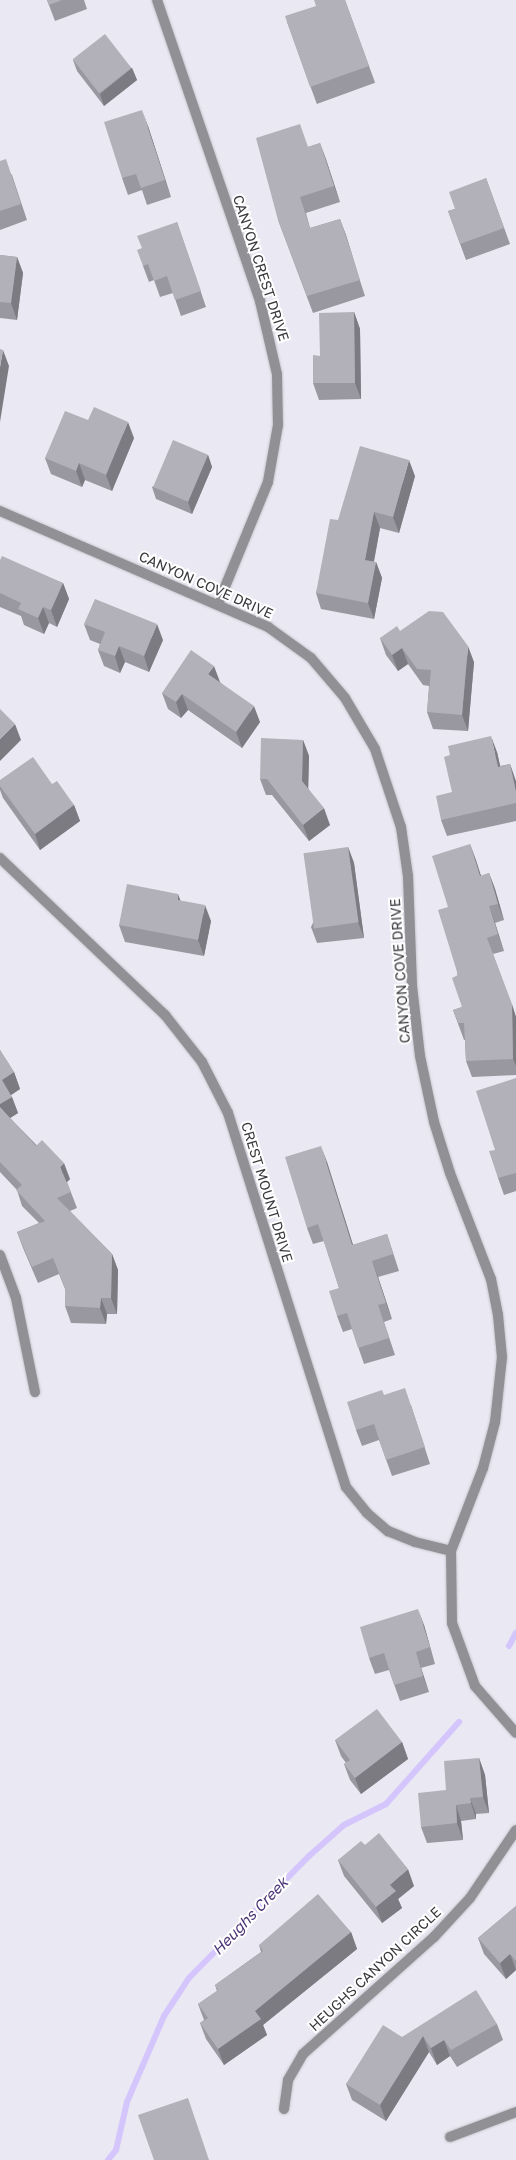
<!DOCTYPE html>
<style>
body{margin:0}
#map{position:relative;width:516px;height:2160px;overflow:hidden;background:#eae8f2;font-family:"Golos Text",sans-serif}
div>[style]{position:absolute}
.stream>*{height:6px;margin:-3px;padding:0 3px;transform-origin:3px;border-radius:3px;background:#d4c6fd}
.roads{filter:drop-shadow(0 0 1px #c7c5ce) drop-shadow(0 0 1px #c7c5ce)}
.minor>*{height:10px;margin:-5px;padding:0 5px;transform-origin:5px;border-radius:5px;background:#919094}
.wall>*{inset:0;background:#99979f;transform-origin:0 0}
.shaded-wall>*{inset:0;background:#7d7b82}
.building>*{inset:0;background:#b2b0b9;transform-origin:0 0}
span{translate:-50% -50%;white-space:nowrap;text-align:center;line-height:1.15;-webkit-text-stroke:4px #fff;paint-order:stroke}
.street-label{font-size:14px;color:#39383c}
.water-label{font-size:15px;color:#4c3677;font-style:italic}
</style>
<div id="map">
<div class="stream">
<i style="left:509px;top:1646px;width:15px;rotate:-62deg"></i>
<i style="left:108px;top:2160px;width:13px;rotate:-51deg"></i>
<i style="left:116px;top:2150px;width:49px;rotate:-77.1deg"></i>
<i style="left:127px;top:2102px;width:94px;rotate:-66.7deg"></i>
<i style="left:164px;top:2016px;width:45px;rotate:-56.7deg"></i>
<i style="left:189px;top:1978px;width:171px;rotate:-45.5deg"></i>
<i style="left:309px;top:1856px;width:47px;rotate:-41.5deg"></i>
<i style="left:344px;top:1825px;width:47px;rotate:-26.6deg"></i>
<i style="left:386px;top:1804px;width:110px;rotate:-48.3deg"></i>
</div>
<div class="roads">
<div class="minor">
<i style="left:157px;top:0;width:318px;rotate:71.1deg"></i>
<i style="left:260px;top:301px;width:75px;rotate:76.9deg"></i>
<i style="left:277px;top:374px;width:51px;rotate:88.9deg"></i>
<i style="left:278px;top:425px;width:58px;rotate:100deg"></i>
<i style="left:268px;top:482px;width:132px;rotate:112.3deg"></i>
<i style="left:0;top:511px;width:292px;rotate:23.4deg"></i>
<i style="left:268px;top:627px;width:53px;rotate:35.8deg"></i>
<i style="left:311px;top:658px;width:52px;rotate:49.6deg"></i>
<i style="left:345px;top:698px;width:59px;rotate:59.5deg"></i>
<i style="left:375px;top:749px;width:82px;rotate:71.6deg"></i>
<i style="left:401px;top:827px;width:49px;rotate:81.9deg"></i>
<i style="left:408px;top:876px;width:110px;rotate:87.9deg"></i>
<i style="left:412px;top:986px;width:70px;rotate:83.5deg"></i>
<i style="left:420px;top:1056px;width:67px;rotate:78deg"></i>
<i style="left:434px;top:1122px;width:53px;rotate:72.6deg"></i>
<i style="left:450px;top:1173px;width:114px;rotate:68.9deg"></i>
<i style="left:491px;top:1279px;width:37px;rotate:79deg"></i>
<i style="left:498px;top:1315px;width:42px;rotate:84.6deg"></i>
<i style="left:502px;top:1357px;width:65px;rotate:96.1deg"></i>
<i style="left:495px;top:1422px;width:48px;rotate:104.6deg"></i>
<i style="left:483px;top:1468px;width:89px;rotate:111.1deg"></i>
<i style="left:451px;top:1551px;width:72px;rotate:89.2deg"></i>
<i style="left:452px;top:1623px;width:67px;rotate:69.9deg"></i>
<i style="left:475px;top:1686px;width:62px;rotate:48.9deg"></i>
<i style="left:0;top:858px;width:228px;rotate:43.6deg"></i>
<i style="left:165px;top:1015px;width:60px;rotate:51.8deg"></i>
<i style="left:202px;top:1062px;width:57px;rotate:63deg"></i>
<i style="left:228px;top:1113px;width:392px;rotate:72.5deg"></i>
<i style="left:346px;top:1487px;width:33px;rotate:51deg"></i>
<i style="left:367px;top:1513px;width:28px;rotate:41deg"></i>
<i style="left:388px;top:1531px;width:29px;rotate:22deg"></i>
<i style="left:415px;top:1542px;width:37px;rotate:14deg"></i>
<i style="left:0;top:1255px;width:46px;rotate:69.6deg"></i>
<i style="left:16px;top:1298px;width:96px;rotate:78.6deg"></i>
<i style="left:284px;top:2109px;width:29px;rotate:-82deg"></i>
<i style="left:288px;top:2080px;width:30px;rotate:-60deg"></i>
<i style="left:303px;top:2054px;width:176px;rotate:-41.8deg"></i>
<i style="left:434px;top:1937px;width:53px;rotate:-47.3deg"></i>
<i style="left:470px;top:1898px;width:82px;rotate:-55.9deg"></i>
<i style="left:450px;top:2137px;width:71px;rotate:-20.7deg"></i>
</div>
</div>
<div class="wall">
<i style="clip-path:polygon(47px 0,84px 0,87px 9px,55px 21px)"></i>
<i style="left:345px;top:0;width:88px;height:62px;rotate:70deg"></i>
<i style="clip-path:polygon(73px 60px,132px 68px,137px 80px,104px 106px,77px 71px)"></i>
<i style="clip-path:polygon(148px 126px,171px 197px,147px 205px,142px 190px,128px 195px,122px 178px)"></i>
<i style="clip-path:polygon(320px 143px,340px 202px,306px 213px,310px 228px,340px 219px,365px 296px,313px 313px,278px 220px,308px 147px)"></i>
<i style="clip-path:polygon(0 161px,12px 175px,27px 220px,0 230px)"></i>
<i style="clip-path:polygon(486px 178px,510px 244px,466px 260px,448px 211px,455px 209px)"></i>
<i style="clip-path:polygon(177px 222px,206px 307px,181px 316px,173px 293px,160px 297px,154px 280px,149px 282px,143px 266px,142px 248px)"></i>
<i style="clip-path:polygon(0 255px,17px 257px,23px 273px,17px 320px,0 318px)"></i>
<i style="clip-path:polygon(354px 312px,360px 329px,361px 399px,319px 400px,313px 383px,320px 356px)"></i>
<i style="clip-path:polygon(88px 420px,134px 438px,112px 491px,85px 480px,82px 487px,51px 474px,45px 458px)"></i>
<i style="clip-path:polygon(208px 455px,212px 467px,192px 514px,156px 499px,152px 487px)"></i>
<i style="clip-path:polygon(415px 476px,399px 533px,380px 528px,374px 562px,376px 562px,382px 578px,374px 619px,321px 609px,316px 593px,338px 520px)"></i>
<i style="clip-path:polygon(0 560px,63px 583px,69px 599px,57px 627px,49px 623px,44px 634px,24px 625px,21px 616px,0 607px)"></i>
<i style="clip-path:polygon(84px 624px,163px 640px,149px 672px,125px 662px,120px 673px,104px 666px,98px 650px,100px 644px,90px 640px)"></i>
<i style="clip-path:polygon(400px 631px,474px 662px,468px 731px,433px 729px,427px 712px,429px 686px,423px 685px,408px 664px,398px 671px,386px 655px,380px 638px)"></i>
<i style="clip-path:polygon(220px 682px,260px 722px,242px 748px,188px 710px,181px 718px,168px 709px,162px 693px)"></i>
<i style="clip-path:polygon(303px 740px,309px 756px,308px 788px,330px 825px,309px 841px,272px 795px,266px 795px,260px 779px)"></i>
<i style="clip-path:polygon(497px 752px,500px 766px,510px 764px,516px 781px,516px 821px,447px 836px,441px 820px,452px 792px)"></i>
<i style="clip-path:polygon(0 780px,52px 784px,74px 805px,80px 821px,40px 850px,3px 798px,0 790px)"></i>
<i style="clip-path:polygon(470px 844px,481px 876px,489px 873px,495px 889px,504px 920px,495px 923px,504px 951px,493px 954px,516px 1017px,516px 1075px,472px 1077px,466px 1061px,465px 1040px,464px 1040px,453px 1010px,462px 1007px,448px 907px)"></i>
<i style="clip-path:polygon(348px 847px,354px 863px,364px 938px,317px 943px,311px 927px)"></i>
<i style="clip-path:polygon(181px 901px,211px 921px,204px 956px,125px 942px,119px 925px)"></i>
<i style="clip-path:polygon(0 1050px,14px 1072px,20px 1089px,11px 1095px,18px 1113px,10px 1118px,70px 1179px,67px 1182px,77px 1208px,70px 1211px,112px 1254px,118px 1270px,117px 1314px,107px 1314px,106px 1324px,71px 1323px,65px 1306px,65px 1289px,59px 1274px,38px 1283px,23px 1248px,17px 1232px,39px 1223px,22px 1206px,17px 1190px,0 1172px)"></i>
<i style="clip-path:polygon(516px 1078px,516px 1191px,504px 1195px,498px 1178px,495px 1150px)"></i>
<i style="clip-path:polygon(327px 1162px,353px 1245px,387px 1234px,399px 1271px,378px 1277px,392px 1319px,384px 1322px,395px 1355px,364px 1364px,352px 1329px,343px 1332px,337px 1316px,339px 1288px,324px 1241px,313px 1244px,307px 1228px)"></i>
<i style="clip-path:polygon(384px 1395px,411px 1405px,430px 1464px,392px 1476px,379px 1440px,362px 1446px,356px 1430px)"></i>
<i style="clip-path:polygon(424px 1625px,435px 1664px,421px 1668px,429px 1692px,400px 1701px,389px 1670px,375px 1674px,369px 1658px)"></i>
<i style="clip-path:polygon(335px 1740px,402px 1742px,408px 1759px,361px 1794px,350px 1780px,344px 1764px,346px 1763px,341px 1756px)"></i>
<i style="clip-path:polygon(479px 1758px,485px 1775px,489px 1813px,476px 1814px,476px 1819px,461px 1821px,463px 1840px,427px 1843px,421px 1827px,446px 1790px)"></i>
<i style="clip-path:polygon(365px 1845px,414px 1886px,398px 1899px,402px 1908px,382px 1923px,344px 1876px,338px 1860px)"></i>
<i style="clip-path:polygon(516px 1906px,516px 1970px,506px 1979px,484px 1954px,478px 1938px)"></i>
<i style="clip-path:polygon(351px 1932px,357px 1949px,263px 2025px,267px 2035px,224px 2065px,206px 2039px,200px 2023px,204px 2020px,198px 2004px,217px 1991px,215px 1985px,261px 1952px,259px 1945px)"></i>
<i style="clip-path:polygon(497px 2024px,503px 2040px,457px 2067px,450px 2056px,437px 2065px,429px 2052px,386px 2121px,352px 2100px,346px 2084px,402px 2037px)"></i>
</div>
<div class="shaded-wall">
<i style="clip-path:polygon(132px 68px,137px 80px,104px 106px,100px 94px)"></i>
<i style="clip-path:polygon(142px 110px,148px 126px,171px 197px,165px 180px)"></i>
<i style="clip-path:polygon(320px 143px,326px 159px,340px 202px,334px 186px)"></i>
<i style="clip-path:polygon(340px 219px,346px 235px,365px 296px,360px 280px)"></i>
<i style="clip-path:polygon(17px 257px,23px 273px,17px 320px,11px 303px)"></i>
<i style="clip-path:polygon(354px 312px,360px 329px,361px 399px,355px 383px)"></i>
<i style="clip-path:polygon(3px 350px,9px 366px,0 422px,0 367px)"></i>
<i style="clip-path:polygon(128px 422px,134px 438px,112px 491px,106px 475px)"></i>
<i style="clip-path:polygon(208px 455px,212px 467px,192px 514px,188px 502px)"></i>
<i style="clip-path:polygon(409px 460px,415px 476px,399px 533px,393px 517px)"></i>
<i style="clip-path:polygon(79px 463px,85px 480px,82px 487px,76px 471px)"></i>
<i style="clip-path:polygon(374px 512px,380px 528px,371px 576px,365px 560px)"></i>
<i style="clip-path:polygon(376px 562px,382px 578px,374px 619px,368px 603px)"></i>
<i style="clip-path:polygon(63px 583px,69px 599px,57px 627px,51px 610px)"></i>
<i style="clip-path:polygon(43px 607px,49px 623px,44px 634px,38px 618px)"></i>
<i style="clip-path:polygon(157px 624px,163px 640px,149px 672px,144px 656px)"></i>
<i style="clip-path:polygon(119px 646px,125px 662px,120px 673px,115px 656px)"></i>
<i style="clip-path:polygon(468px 646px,474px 662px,468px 731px,462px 715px)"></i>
<i style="clip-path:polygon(402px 648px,408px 664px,398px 671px,392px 655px)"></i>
<i style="clip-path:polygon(214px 666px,220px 682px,214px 691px,208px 674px)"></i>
<i style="clip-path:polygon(182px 694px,188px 710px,181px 718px,176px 702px)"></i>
<i style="clip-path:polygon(254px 706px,260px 722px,242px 748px,236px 732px)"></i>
<i style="clip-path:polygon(15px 724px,21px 740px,0 761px,0 739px)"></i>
<i style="clip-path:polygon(491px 736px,497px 752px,504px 783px,498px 767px)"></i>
<i style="clip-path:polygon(303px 740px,309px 756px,308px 797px,302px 781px)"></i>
<i style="clip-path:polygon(510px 764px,516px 782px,516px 792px)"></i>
<i style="clip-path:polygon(74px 805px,80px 821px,40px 850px,35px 834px)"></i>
<i style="clip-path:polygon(324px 808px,330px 825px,309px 841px,303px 825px)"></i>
<i style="clip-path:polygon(470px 844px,476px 860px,486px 892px,480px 876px)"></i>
<i style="clip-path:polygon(348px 847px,354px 863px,364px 938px,358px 922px)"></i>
<i style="clip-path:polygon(489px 873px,495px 889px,504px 920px,498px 904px)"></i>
<i style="clip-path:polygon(178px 894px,184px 910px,178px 900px)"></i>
<i style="clip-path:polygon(205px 905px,211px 921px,204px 956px,198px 940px)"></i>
<i style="clip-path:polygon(489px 906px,495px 923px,504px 951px,498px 934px)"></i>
<i style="clip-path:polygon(512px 1004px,516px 1017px,516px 1066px,513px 1059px)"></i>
<i style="clip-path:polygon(14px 1072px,20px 1089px,8px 1097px,2px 1080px)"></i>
<i style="clip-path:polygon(12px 1097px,18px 1113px,4px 1122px,0 1110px,0 1104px)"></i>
<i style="clip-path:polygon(321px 1146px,327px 1162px,358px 1261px,352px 1245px)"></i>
<i style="clip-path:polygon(64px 1163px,70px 1179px,66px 1183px,60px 1167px)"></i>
<i style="clip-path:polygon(112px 1254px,118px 1270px,117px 1314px,111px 1298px)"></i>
<i style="clip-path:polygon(372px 1261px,378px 1277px,392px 1319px,386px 1303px)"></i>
<i style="clip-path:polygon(101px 1298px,107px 1314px,106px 1324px,100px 1308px)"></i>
<i style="clip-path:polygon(418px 1609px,424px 1625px,435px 1664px,430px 1647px)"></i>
<i style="clip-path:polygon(416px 1652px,421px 1668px,429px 1692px,423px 1676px)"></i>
<i style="clip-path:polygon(402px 1742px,408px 1759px,361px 1794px,355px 1778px)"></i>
<i style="clip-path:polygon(479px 1758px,485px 1775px,489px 1813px,483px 1797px)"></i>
<i style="clip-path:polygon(470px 1798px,476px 1814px,476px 1819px,471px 1803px)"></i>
<i style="clip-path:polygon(456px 1805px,461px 1821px,463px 1840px,457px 1823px)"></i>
<i style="clip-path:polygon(408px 1869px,414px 1886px,398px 1899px,402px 1908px,382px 1923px,376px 1907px,390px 1885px)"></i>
<i style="clip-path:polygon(351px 1932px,357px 1949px,263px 2025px,267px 2035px,224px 2065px,218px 2049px,255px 2011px)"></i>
<i style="clip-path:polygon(510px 1954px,516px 1970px,506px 1979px,500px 1963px)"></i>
<i style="clip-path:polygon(423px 2036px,429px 2052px,386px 2121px,380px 2105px)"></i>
<i style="clip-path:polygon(444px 2040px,450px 2056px,437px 2065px,431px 2048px)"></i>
</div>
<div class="building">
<i style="clip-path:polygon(47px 0,62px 0,49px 5px)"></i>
<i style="clip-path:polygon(314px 0,345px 0,369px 66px,310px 87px,285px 16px,316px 6px)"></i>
<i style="left:105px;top:34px;width:43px;height:41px;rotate:52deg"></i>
<i style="clip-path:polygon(142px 110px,165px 180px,141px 188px,136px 174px,122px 178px,104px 122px)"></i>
<i style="clip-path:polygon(300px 124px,308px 147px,320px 143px,334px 186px,300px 197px,310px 228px,340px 219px,360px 280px,307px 296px,278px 220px,256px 138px)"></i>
<i style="clip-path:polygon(6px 159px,21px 204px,0 211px,0 161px)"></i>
<i style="clip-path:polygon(486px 178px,504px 228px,460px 244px,448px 211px,455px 209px,449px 192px)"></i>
<i style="clip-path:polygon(177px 222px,201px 291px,175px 300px,167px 276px,154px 281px,148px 264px,143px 266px,137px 250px,142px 248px,137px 236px)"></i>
<i style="clip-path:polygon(0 255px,17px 257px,11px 303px,0 302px)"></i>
<i style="clip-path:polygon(354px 312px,355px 383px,313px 383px,313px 355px,320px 356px,319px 313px)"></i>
<i style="clip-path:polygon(0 349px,3px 350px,0 367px)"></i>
<i style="clip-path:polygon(94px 407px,128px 422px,106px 475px,79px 463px,76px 471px,45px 458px,65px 411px,88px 420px)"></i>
<i style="left:173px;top:440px;width:38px;height:51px;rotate:23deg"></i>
<i style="clip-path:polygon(360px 446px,409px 460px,393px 517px,374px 512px,365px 560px,376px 562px,368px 603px,316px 593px,330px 519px,338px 520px)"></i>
<i style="clip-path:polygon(2px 556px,63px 583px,51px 610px,43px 607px,38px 618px,18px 609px,21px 603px,0 593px,0 560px)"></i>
<i style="clip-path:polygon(95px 599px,157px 624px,144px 656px,119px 646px,115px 656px,98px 650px,105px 632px,84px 624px)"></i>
<i style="clip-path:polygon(429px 611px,443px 612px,468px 646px,462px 715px,427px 712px,431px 670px,417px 669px,402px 648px,392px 655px,380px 638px,397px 626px,400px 631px)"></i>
<i style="clip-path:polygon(191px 650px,214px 666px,208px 674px,254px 706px,236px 732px,182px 694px,176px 702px,162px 693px)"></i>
<i style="clip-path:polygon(0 709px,15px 724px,0 739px)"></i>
<i style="clip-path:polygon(491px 736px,498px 767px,510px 764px,516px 792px,516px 803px,441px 820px,436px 796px,452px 792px,444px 757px,450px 755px,448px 746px)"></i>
<i style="clip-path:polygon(261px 738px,303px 740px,302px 781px,324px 808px,303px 825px,267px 779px,260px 779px)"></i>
<i style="clip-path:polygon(33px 757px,52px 784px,57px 781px,74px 805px,35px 834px,0 786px,0 780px)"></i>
<i style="clip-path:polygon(470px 844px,480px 876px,489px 873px,498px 904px,489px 906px,498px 934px,487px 938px,512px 1004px,513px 1059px,466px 1061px,464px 1023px,458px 1023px,453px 1010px,462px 1007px,452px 978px,458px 975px,438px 910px,448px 907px,432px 856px)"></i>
<i style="left:348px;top:847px;width:76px;height:45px;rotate:82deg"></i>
<i style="clip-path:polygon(127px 884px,178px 894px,178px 900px,205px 905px,198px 940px,119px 925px)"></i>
<i style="clip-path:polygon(0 1050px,14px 1072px,2px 1080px,12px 1097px,0 1104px)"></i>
<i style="clip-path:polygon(516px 1078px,516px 1173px,498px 1178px,489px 1151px,495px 1150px,476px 1091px)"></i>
<i style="clip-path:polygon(0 1107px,36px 1146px,42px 1140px,64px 1163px,60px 1167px,71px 1192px,57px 1198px,112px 1254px,111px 1298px,101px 1298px,100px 1308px,65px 1306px,65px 1288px,53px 1258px,32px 1267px,17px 1232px,45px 1221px,16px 1190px,22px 1185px,0 1162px)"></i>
<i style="clip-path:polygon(321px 1146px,352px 1245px,387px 1234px,393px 1254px,372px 1261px,386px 1303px,378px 1305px,389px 1338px,358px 1348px,347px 1313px,337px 1316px,329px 1291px,339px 1288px,318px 1224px,307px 1228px,285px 1157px)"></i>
<i style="clip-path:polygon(405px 1388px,425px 1447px,386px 1460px,374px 1424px,356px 1430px,347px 1402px,382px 1390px,384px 1395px)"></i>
<i style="clip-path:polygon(418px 1609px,430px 1647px,416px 1652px,423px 1676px,394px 1685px,384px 1653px,369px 1658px,360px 1627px)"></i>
<i style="clip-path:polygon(377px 1709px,402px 1742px,355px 1778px,344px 1764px,350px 1760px,335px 1740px)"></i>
<i style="clip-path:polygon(479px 1758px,483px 1797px,470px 1798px,471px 1803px,456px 1805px,457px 1823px,421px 1827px,418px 1793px,446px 1790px,444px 1761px)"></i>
<i style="clip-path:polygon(379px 1833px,408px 1869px,390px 1885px,396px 1891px,376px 1907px,338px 1860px,361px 1841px,365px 1845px)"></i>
<i style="clip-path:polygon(318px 1894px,351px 1932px,255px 2011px,261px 2019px,218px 2049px,200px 2023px,208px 2018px,198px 2004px,218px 1990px,215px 1985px,263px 1951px,259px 1945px)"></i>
<i style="clip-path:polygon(516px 1906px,516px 1961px,510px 1954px,500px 1963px,478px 1938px)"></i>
<i style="clip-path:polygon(476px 1990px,497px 2024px,451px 2050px,444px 2040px,431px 2048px,423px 2036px,380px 2105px,346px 2084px,383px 2025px,402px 2037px)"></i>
<i style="clip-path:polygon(188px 2098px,209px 2160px,154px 2160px,138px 2115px)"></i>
</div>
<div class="street-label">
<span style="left:261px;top:268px;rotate:72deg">CANYON CREST DRIVE</span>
<span style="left:206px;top:585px;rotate:24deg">CANYON COVE DRIVE</span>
<span style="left:400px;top:971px;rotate:-94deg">CANYON COVE DRIVE</span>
<span style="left:267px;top:1192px;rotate:73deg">CREST MOUNT DRIVE</span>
<span style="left:375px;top:1969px;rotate:-43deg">HEUGHS CANYON CIRCLE</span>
</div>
<div class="water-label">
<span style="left:250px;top:1916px;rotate:-46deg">Heughs Creek</span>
</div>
</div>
